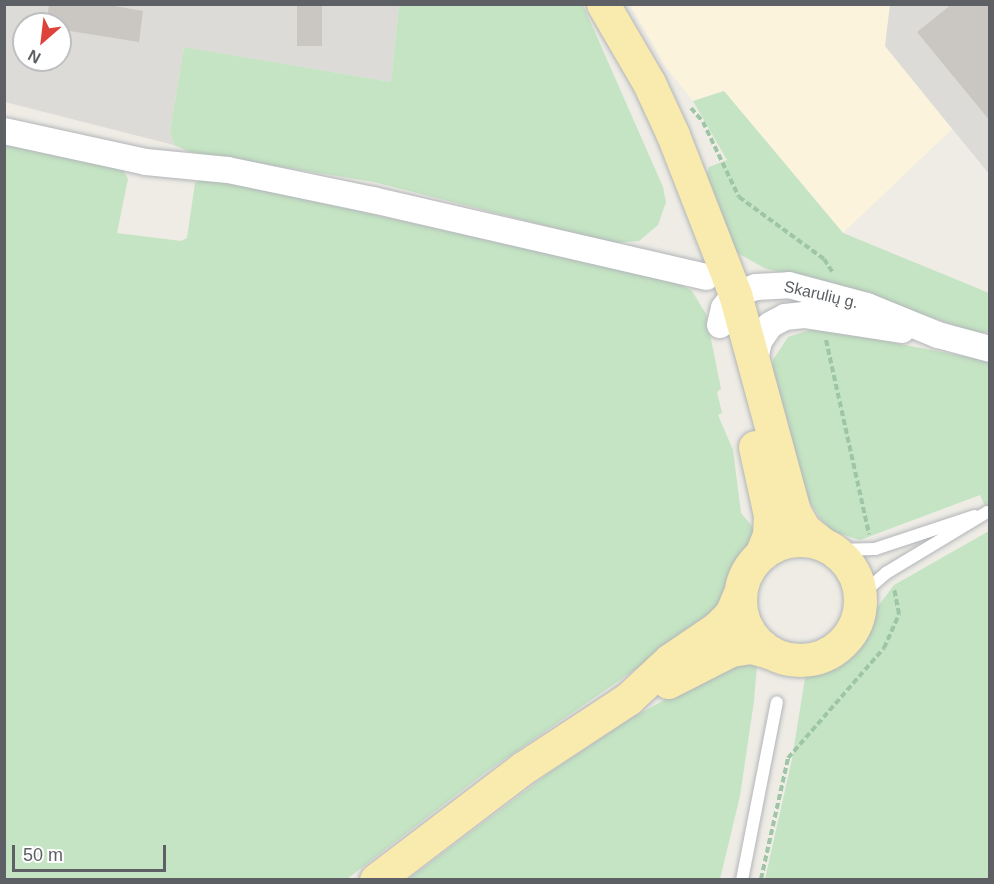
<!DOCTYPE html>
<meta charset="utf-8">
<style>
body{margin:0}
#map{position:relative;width:994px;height:884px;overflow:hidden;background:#eeece5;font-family:Arial,sans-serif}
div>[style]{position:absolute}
.commercial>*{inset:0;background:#fbf3dc}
.industrial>*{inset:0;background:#dddbd7}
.green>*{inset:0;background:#c4e4c3}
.building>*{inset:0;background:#cac6c2;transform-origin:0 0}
.path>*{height:4px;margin-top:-2px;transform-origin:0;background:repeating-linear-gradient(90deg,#9dc5a6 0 6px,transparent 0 9px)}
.roads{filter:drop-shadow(0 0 2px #b2b5b9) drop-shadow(0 0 2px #b2b5b9)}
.lane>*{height:12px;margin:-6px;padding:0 6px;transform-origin:6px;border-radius:6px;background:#fff}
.street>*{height:26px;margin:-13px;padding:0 13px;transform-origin:13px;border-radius:13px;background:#fff}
.primary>*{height:33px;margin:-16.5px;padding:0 16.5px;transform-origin:16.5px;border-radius:16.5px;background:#f9eaae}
.primary>.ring{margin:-16.5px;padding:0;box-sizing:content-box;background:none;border:33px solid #f9eaae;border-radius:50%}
span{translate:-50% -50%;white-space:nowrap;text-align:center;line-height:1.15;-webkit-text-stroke:4.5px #fff;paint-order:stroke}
.street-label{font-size:16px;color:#5d6064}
.frame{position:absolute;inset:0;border:6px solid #5d6064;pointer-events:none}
.north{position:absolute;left:12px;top:12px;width:60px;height:60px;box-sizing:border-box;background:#fff;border:2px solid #bebfc1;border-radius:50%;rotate:208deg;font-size:16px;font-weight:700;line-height:24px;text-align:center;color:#5d6064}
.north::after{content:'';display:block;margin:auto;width:21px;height:27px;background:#dd423b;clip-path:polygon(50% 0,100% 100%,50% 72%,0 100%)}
.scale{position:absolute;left:12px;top:845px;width:154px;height:27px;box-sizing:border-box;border:3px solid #5d6064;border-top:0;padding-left:8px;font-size:18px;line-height:21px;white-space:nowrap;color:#5d6064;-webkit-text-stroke:4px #fff;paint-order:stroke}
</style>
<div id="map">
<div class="commercial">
<i style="clip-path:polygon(630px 5px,890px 5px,885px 46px,952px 129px,843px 233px,724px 91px,693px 101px,665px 66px)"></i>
</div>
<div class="industrial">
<i style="clip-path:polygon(evenodd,5px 5px,399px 5px,391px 82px,184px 47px,170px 131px,174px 145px,5px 102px,5px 5px,24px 24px,60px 24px,60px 60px,24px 60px,24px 24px)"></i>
<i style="clip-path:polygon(890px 5px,989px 5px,989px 174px,885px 46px)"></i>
</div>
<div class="green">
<i style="clip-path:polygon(399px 5px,583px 5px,663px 187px,666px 202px,658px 225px,639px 241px,612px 243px,374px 182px,190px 152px,174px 145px,170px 131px,184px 47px,391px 82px)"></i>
<i style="clip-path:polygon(724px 91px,843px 233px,989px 293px,989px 332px,978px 333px,869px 297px,764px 268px,736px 252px,707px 174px,709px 167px,727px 160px,693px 101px)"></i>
<i style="clip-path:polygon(5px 141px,122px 168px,128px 179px,117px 233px,181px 241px,187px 238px,195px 183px,207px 177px,678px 283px,692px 291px,706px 314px,721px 389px,717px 392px,722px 413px,718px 415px,733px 450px,741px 513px,755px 530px,724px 596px,700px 625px,486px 772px,347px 879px,5px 880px)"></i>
<i style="clip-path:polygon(816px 328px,989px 361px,989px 515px,980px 495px,860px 540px,832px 531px,820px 518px,798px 482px,772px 375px,773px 360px,788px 337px)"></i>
<i style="clip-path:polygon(989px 531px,989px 879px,765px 879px,792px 759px,806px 672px,833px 665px,846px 656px,858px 645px,876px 609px,894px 585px)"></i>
<i style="clip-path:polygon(742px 664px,757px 665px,754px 701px,740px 796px,720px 879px,407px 880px,549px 773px,633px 717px,724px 668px)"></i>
</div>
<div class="building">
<i style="clip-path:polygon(49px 4px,103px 4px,143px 11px,139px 42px,64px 30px,65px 23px,47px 20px)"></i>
<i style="left:297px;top:4px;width:25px;height:42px"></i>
<i style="clip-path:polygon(952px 4px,990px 4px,990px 121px,917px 32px)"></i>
</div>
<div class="path">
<i style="left:691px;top:108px;width:18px;rotate:49deg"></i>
<i style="left:703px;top:122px;width:83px;rotate:64.4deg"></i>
<i style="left:739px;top:197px;width:105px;rotate:36.1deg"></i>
<i style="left:824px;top:259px;width:17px;rotate:57deg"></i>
<i style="left:826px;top:340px;width:199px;rotate:77.5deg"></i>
<i style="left:761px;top:879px;width:124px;rotate:-77.4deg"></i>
<i style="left:788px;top:758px;width:146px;rotate:-48.9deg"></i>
<i style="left:884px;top:648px;width:37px;rotate:-66deg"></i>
<i style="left:899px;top:614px;width:26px;rotate:-101deg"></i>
</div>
<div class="roads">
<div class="lane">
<i style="left:835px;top:550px;width:40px;rotate:-1.4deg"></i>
<i style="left:875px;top:549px;width:105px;rotate:-18.3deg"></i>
<i style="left:860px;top:607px;width:22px;rotate:-63deg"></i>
<i style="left:870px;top:587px;width:21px;rotate:-41deg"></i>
<i style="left:886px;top:573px;width:118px;rotate:-31.1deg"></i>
<i style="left:742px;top:880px;width:181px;rotate:-78.9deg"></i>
</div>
<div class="street">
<i style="left:4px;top:131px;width:145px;rotate:12.3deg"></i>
<i style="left:146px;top:162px;width:82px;rotate:5.6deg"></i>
<i style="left:228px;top:170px;width:148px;rotate:11.7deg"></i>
<i style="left:373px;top:200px;width:342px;rotate:13deg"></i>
<i style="left:720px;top:325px;width:17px;rotate:-77deg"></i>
<i style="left:724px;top:308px;width:18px;rotate:-52deg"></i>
<i style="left:735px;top:294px;width:22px;rotate:-18deg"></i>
<i style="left:756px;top:287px;width:33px;rotate:-3deg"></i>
<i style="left:789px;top:285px;width:81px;rotate:15.1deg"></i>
<i style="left:867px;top:306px;width:77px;rotate:22.2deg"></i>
<i style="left:938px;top:335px;width:54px;rotate:15.1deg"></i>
<i style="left:755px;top:360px;width:19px;rotate:-78deg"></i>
<i style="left:759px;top:341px;width:19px;rotate:-55deg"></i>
<i style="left:770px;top:325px;width:17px;rotate:-28deg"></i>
<i style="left:785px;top:317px;width:19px;rotate:-6deg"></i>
<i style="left:804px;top:315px;width:99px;rotate:8.7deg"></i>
</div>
<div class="primary">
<i style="left:603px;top:4px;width:91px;rotate:59.8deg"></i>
<i style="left:649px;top:83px;width:57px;rotate:65.2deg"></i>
<i style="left:673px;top:135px;width:171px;rotate:68.7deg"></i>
<i style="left:735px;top:294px;width:225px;rotate:74.8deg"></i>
<i style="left:794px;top:511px;width:21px;rotate:61deg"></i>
<i style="left:804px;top:529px;width:22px;rotate:39deg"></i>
<i style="left:755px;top:447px;width:70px;rotate:77.6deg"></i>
<i style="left:770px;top:515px;width:20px;rotate:93deg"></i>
<i style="left:769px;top:535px;width:18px;rotate:112deg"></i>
<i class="ring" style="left:740px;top:540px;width:87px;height:87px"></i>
<i style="left:668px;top:682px;width:71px;rotate:-26.9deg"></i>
<i style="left:731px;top:650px;width:20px;rotate:-9deg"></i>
<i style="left:751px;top:647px;width:19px;rotate:16deg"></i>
<i style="left:376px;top:880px;width:185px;rotate:-37.3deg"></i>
<i style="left:523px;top:768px;width:126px;rotate:-33.3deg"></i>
<i style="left:628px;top:699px;width:57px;rotate:-42.9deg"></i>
<i style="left:670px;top:660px;width:57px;rotate:-34.2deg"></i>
<i style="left:717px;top:628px;width:20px;rotate:-45deg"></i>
<i style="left:731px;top:614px;width:21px;rotate:-67deg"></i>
</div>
</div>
<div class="street-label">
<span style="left:821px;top:295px;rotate:13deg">Skarulių g.</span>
</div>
<div class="frame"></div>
<div class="north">N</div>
<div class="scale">50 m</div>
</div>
